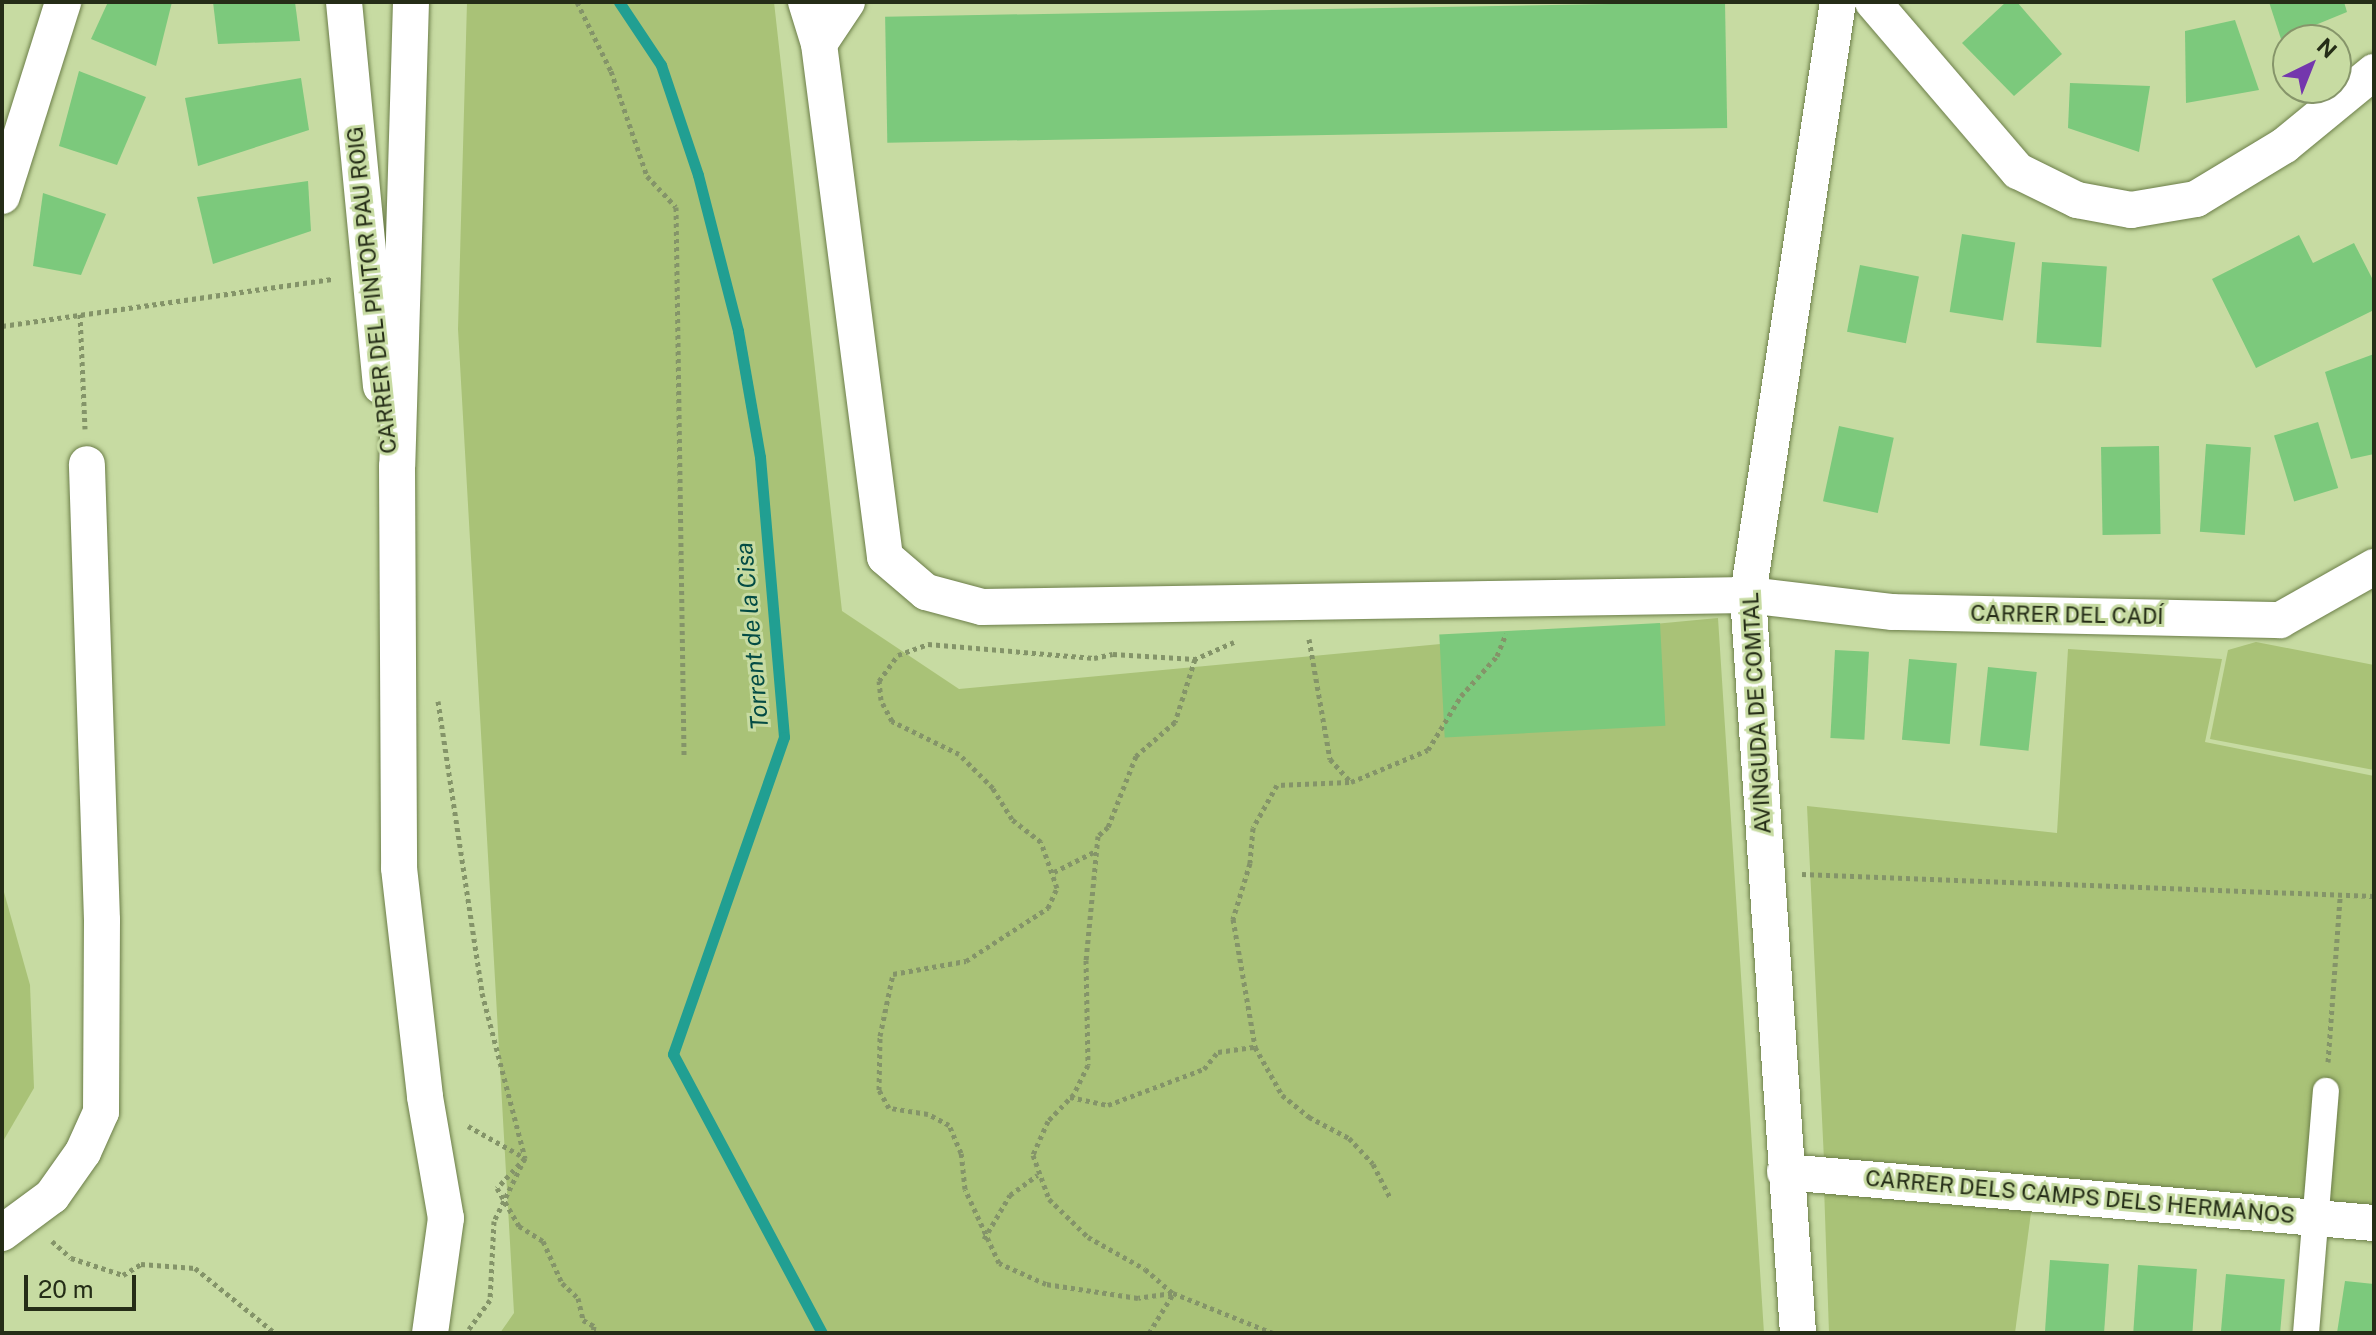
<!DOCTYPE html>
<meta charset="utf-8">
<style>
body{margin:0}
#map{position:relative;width:2376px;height:1335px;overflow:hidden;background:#c7dba2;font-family:"Public Sans",sans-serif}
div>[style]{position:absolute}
.green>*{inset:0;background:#a9c277}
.stream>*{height:11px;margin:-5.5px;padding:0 5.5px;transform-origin:5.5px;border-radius:5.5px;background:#219f92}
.building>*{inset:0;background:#7cc97c;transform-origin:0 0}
.path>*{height:5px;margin-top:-2.5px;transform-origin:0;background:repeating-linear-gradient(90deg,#849469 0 4px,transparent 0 8px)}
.roads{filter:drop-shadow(0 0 2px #6c7e49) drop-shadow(0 0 2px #6c7e49)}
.pedestrian>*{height:26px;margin:-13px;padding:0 13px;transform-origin:13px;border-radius:13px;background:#fff}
.minor>*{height:36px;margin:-18px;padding:0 18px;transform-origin:18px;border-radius:18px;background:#fff}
span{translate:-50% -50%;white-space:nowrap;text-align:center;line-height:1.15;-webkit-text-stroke:6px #c7dba2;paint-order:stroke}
.street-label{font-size:22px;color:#252d17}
.water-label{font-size:24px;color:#034b44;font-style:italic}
.frame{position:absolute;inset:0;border:4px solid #252d17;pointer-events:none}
.north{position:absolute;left:2272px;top:24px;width:80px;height:80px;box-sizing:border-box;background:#c7dba2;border:2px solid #86956a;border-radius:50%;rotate:43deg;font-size:22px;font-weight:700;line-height:32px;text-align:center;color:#252d17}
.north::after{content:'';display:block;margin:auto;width:28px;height:36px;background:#7437ad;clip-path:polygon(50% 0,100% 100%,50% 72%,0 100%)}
.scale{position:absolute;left:24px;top:1275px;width:112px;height:36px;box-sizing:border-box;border:4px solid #252d17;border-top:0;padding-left:10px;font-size:24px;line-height:28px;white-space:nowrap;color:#252d17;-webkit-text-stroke:6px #c7dba2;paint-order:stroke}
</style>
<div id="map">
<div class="green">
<i style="clip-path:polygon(467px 2px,774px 2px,842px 611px,959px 689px,1718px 618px,1764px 1333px,500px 1333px,514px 1313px,458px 329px)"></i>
<i style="clip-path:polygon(2256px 642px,2374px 665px,2374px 770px,2210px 739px,2228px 650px)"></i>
<i style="clip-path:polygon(2068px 649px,2222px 659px,2205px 742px,2374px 776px,2374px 1206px,1824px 1160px,1807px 806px,2057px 833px)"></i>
<i style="clip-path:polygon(2px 885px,30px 985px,34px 1088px,2px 1143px)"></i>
<i style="clip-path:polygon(1824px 1186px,2032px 1205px,2015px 1333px,1829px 1333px)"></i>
</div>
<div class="stream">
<i style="left:619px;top:2px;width:76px;rotate:56.3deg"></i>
<i style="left:661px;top:65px;width:116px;rotate:71.4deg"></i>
<i style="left:698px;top:175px;width:161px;rotate:75.6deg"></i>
<i style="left:738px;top:331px;width:128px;rotate:80.1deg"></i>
<i style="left:760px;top:457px;width:281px;rotate:85.1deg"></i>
<i style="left:784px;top:737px;width:336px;rotate:109.3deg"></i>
<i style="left:673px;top:1054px;width:316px;rotate:61.9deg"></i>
</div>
<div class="building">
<i style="clip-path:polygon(108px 2px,172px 2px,156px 66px,91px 39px)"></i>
<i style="clip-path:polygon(213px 2px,295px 2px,300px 41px,218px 44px)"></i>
<i style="left:1725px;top:2px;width:126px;height:840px;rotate:89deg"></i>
<i style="clip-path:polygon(2006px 2px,2017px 2px,2062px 54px,2014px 96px,1962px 43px)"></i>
<i style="clip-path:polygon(2269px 2px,2344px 2px,2347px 12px,2281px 39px)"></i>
<i style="clip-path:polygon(2235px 20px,2259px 90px,2186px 103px,2185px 31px)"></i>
<i style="clip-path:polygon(79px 71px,146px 97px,117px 165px,59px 146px)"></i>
<i style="clip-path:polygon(301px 78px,309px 130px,198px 166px,185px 98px)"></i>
<i style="clip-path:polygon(2070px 83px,2150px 86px,2139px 152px,2068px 128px)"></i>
<i style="clip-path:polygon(308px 181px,311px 231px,213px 264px,197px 197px)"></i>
<i style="clip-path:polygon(43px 193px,106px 214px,81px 275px,33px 266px)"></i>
<i style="left:1962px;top:234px;width:54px;height:79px;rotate:9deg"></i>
<i style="clip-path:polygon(2299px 235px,2313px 263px,2354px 243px,2374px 282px,2374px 310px,2256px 368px,2212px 279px)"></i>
<i style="left:2042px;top:262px;width:65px;height:81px;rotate:4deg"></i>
<i style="left:1860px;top:265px;width:60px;height:68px;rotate:11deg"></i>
<i style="clip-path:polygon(2374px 354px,2374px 454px,2351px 459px,2325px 372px)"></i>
<i style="left:2318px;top:422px;width:69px;height:46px;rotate:73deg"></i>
<i style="left:1839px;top:426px;width:56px;height:77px;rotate:12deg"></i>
<i style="left:2206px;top:444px;width:45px;height:88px;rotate:4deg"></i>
<i style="left:2159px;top:446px;width:88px;height:58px;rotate:89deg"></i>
<i style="left:1660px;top:623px;width:103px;height:221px;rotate:87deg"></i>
<i style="left:1835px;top:650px;width:34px;height:88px;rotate:3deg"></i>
<i style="left:1909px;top:659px;width:48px;height:81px;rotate:5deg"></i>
<i style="left:1988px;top:667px;width:49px;height:79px;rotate:6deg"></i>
<i style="left:2050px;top:1260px;width:59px;height:73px;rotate:4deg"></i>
<i style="left:2138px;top:1265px;width:59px;height:68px;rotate:4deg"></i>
<i style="left:2226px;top:1274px;width:59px;height:59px;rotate:5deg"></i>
<i style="clip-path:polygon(2345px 1281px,2374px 1284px,2374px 1333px,2337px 1333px)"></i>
</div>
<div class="path">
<i style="left:577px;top:2px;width:77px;rotate:63.8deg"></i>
<i style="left:611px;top:71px;width:111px;rotate:71.1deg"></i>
<i style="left:647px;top:176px;width:42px;rotate:46.9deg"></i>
<i style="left:676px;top:207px;width:548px;rotate:89.16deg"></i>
<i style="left:80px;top:314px;width:115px;rotate:87.5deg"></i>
<i style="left:2px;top:326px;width:335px;rotate:-8.1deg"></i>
<i style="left:1309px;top:639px;width:122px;rotate:80.1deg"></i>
<i style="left:1330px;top:759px;width:31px;rotate:48deg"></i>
<i style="left:1351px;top:782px;width:83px;rotate:-22.6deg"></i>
<i style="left:1428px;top:750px;width:63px;rotate:-58.6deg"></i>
<i style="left:1461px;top:696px;width:54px;rotate:-48deg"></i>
<i style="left:1497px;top:656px;width:24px;rotate:-68deg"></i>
<i style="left:1234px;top:642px;width:43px;rotate:156.4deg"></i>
<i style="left:1195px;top:659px;width:66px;rotate:107.6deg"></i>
<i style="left:1175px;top:722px;width:52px;rotate:138.9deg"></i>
<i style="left:1136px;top:756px;width:76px;rotate:111.5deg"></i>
<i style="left:1108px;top:827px;width:13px;rotate:138deg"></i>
<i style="left:1098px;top:836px;width:125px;rotate:95.5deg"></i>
<i style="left:1086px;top:960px;width:105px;rotate:88.9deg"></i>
<i style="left:1088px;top:1065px;width:32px;rotate:116deg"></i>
<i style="left:1074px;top:1094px;width:37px;rotate:134deg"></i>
<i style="left:1048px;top:1121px;width:37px;rotate:114deg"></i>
<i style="left:1033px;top:1155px;width:47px;rotate:70deg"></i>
<i style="left:1049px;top:1199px;width:54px;rotate:44.3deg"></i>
<i style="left:1088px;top:1237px;width:65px;rotate:29.3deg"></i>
<i style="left:1145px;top:1269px;width:37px;rotate:41deg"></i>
<i style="left:1173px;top:1293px;width:108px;rotate:21.8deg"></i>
<i style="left:438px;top:701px;width:295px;rotate:81.4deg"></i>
<i style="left:482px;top:993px;width:171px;rotate:75.4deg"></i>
<i style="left:525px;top:1158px;width:70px;rotate:116.2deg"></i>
<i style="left:494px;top:1221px;width:79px;rotate:92.9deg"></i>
<i style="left:490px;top:1300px;width:36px;rotate:126deg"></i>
<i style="left:1349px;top:782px;width:72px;rotate:177.6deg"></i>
<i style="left:1277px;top:785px;width:49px;rotate:119.2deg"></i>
<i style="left:1253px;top:828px;width:35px;rotate:95deg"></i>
<i style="left:1250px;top:863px;width:59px;rotate:106.9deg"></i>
<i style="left:1233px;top:919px;width:130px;rotate:80.2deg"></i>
<i style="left:1255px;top:1047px;width:55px;rotate:60.6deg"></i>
<i style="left:1282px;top:1095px;width:35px;rotate:39deg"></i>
<i style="left:1309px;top:1117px;width:45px;rotate:27.7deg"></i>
<i style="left:1349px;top:1138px;width:35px;rotate:47deg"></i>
<i style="left:1373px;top:1164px;width:38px;rotate:63deg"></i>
<i style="left:1054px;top:872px;width:45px;rotate:-26.6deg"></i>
<i style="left:1802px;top:874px;width:572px;rotate:2.2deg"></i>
<i style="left:2328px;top:1062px;width:165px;rotate:-85.8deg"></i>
<i style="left:1070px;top:1097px;width:39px;rotate:12deg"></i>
<i style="left:1108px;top:1105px;width:103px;rotate:-20.6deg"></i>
<i style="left:1204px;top:1069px;width:22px;rotate:-51deg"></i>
<i style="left:1218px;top:1052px;width:37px;rotate:-8deg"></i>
<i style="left:468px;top:1126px;width:65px;rotate:29.3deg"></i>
<i style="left:525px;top:1158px;width:41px;rotate:133deg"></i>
<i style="left:497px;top:1188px;width:44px;rotate:59.9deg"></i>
<i style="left:519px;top:1226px;width:28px;rotate:32deg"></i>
<i style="left:543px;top:1241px;width:46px;rotate:65.7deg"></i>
<i style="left:562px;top:1283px;width:22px;rotate:43deg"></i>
<i style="left:578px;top:1298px;width:23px;rotate:77deg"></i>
<i style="left:583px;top:1320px;width:13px;rotate:29deg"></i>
<i style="left:594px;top:1326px;width:7px;rotate:98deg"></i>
<i style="left:984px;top:1239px;width:51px;rotate:-59.4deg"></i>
<i style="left:1010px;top:1195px;width:34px;rotate:-36deg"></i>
<i style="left:52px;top:1241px;width:25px;rotate:42deg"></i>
<i style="left:71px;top:1258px;width:55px;rotate:18.1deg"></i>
<i style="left:123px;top:1275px;width:21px;rotate:-31deg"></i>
<i style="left:141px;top:1264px;width:54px;rotate:4.2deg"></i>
<i style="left:195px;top:1268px;width:103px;rotate:39.1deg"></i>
<i style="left:1172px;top:1293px;width:34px;rotate:172deg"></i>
<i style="left:1138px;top:1298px;width:93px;rotate:-171.3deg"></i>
<i style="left:1046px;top:1284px;width:51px;rotate:-155.9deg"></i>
<i style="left:999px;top:1263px;width:81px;rotate:-114.7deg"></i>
<i style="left:965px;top:1189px;width:36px;rotate:-96deg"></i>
<i style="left:961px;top:1153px;width:30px;rotate:-113deg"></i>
<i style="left:949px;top:1125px;width:24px;rotate:-152deg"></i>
<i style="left:928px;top:1114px;width:39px;rotate:-171deg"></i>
<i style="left:889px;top:1108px;width:21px;rotate:-119deg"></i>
<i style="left:879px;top:1090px;width:54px;rotate:-88.9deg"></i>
<i style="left:880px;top:1036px;width:63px;rotate:-78.2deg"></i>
<i style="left:893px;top:974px;width:74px;rotate:-10.1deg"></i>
<i style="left:966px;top:961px;width:98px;rotate:-32.9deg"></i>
<i style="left:1048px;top:908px;width:22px;rotate:-66deg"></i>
<i style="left:1057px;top:888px;width:49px;rotate:-109.2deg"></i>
<i style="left:1041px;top:842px;width:37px;rotate:-142deg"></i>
<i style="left:1012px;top:819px;width:36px;rotate:-122deg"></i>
<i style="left:993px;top:788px;width:48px;rotate:-135deg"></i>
<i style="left:959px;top:754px;width:75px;rotate:-153.8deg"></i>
<i style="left:892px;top:721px;width:24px;rotate:-118deg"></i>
<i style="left:881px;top:700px;width:19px;rotate:-96deg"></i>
<i style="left:879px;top:681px;width:32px;rotate:-54deg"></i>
<i style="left:898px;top:655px;width:32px;rotate:-20deg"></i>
<i style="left:928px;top:644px;width:167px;rotate:4.8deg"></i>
<i style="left:1094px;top:658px;width:19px;rotate:-12deg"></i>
<i style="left:1113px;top:654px;width:82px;rotate:3.5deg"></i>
<i style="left:1149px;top:1333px;width:46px;rotate:-58.4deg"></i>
</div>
<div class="roads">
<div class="pedestrian">
<i style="left:2306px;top:1333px;width:243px;rotate:-85.3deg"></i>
</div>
<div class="minor">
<i style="left:344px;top:2px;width:386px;rotate:84.5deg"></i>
<i style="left:411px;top:2px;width:464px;rotate:91.7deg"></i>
<i style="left:397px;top:466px;width:402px;rotate:89.7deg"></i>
<i style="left:399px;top:868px;width:230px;rotate:83.5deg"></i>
<i style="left:425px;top:1097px;width:123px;rotate:80.2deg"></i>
<i style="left:446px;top:1218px;width:116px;rotate:97.9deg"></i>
<i style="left:806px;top:2px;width:44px;rotate:72.8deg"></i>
<i style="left:847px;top:2px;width:50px;rotate:123.7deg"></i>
<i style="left:819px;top:44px;width:517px;rotate:82.67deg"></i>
<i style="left:885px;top:557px;width:54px;rotate:40.5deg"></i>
<i style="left:926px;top:592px;width:58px;rotate:15deg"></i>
<i style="left:982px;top:607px;width:766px;rotate:-0.9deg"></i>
<i style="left:1748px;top:595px;width:146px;rotate:6.7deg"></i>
<i style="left:1893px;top:612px;width:387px;rotate:1.2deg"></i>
<i style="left:2280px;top:620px;width:108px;rotate:-29.4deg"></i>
<i style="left:1873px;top:2px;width:223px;rotate:49.4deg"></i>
<i style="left:2018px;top:171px;width:66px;rotate:26.2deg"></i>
<i style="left:2077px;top:200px;width:55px;rotate:10.5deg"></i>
<i style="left:2131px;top:210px;width:66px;rotate:-9.6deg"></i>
<i style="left:2196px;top:199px;width:104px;rotate:-31.2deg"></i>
<i style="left:2285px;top:145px;width:115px;rotate:-39.4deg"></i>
<i style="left:2px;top:196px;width:203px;rotate:-72.5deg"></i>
<i style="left:1785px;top:1172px;width:591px;rotate:4.95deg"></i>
<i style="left:2px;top:1233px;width:62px;rotate:-36.5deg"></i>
<i style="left:52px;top:1196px;width:54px;rotate:-54.8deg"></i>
<i style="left:83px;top:1152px;width:44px;rotate:-65.8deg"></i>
<i style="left:101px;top:1112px;width:192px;rotate:-89.7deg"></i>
<i style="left:102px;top:920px;width:456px;rotate:-91.9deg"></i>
<i style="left:1798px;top:1333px;width:740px;rotate:-93.88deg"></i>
<i style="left:1748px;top:595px;width:600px;rotate:-81.37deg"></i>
</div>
</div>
<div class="street-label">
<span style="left:372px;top:290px;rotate:-96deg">CARRER DEL PINTOR PAU ROIG</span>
<span style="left:2067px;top:615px;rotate:1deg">CARRER DEL CADÍ</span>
<span style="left:1757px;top:713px;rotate:-93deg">AVINGUDA DE COMTAL</span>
<span style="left:2080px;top:1197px;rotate:5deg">CARRER DELS CAMPS DELS HERMANOS</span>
</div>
<div class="water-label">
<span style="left:752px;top:636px;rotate:-95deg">Torrent de la Cisa</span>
</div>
<div class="frame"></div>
<div class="north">N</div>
<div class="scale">20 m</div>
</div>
